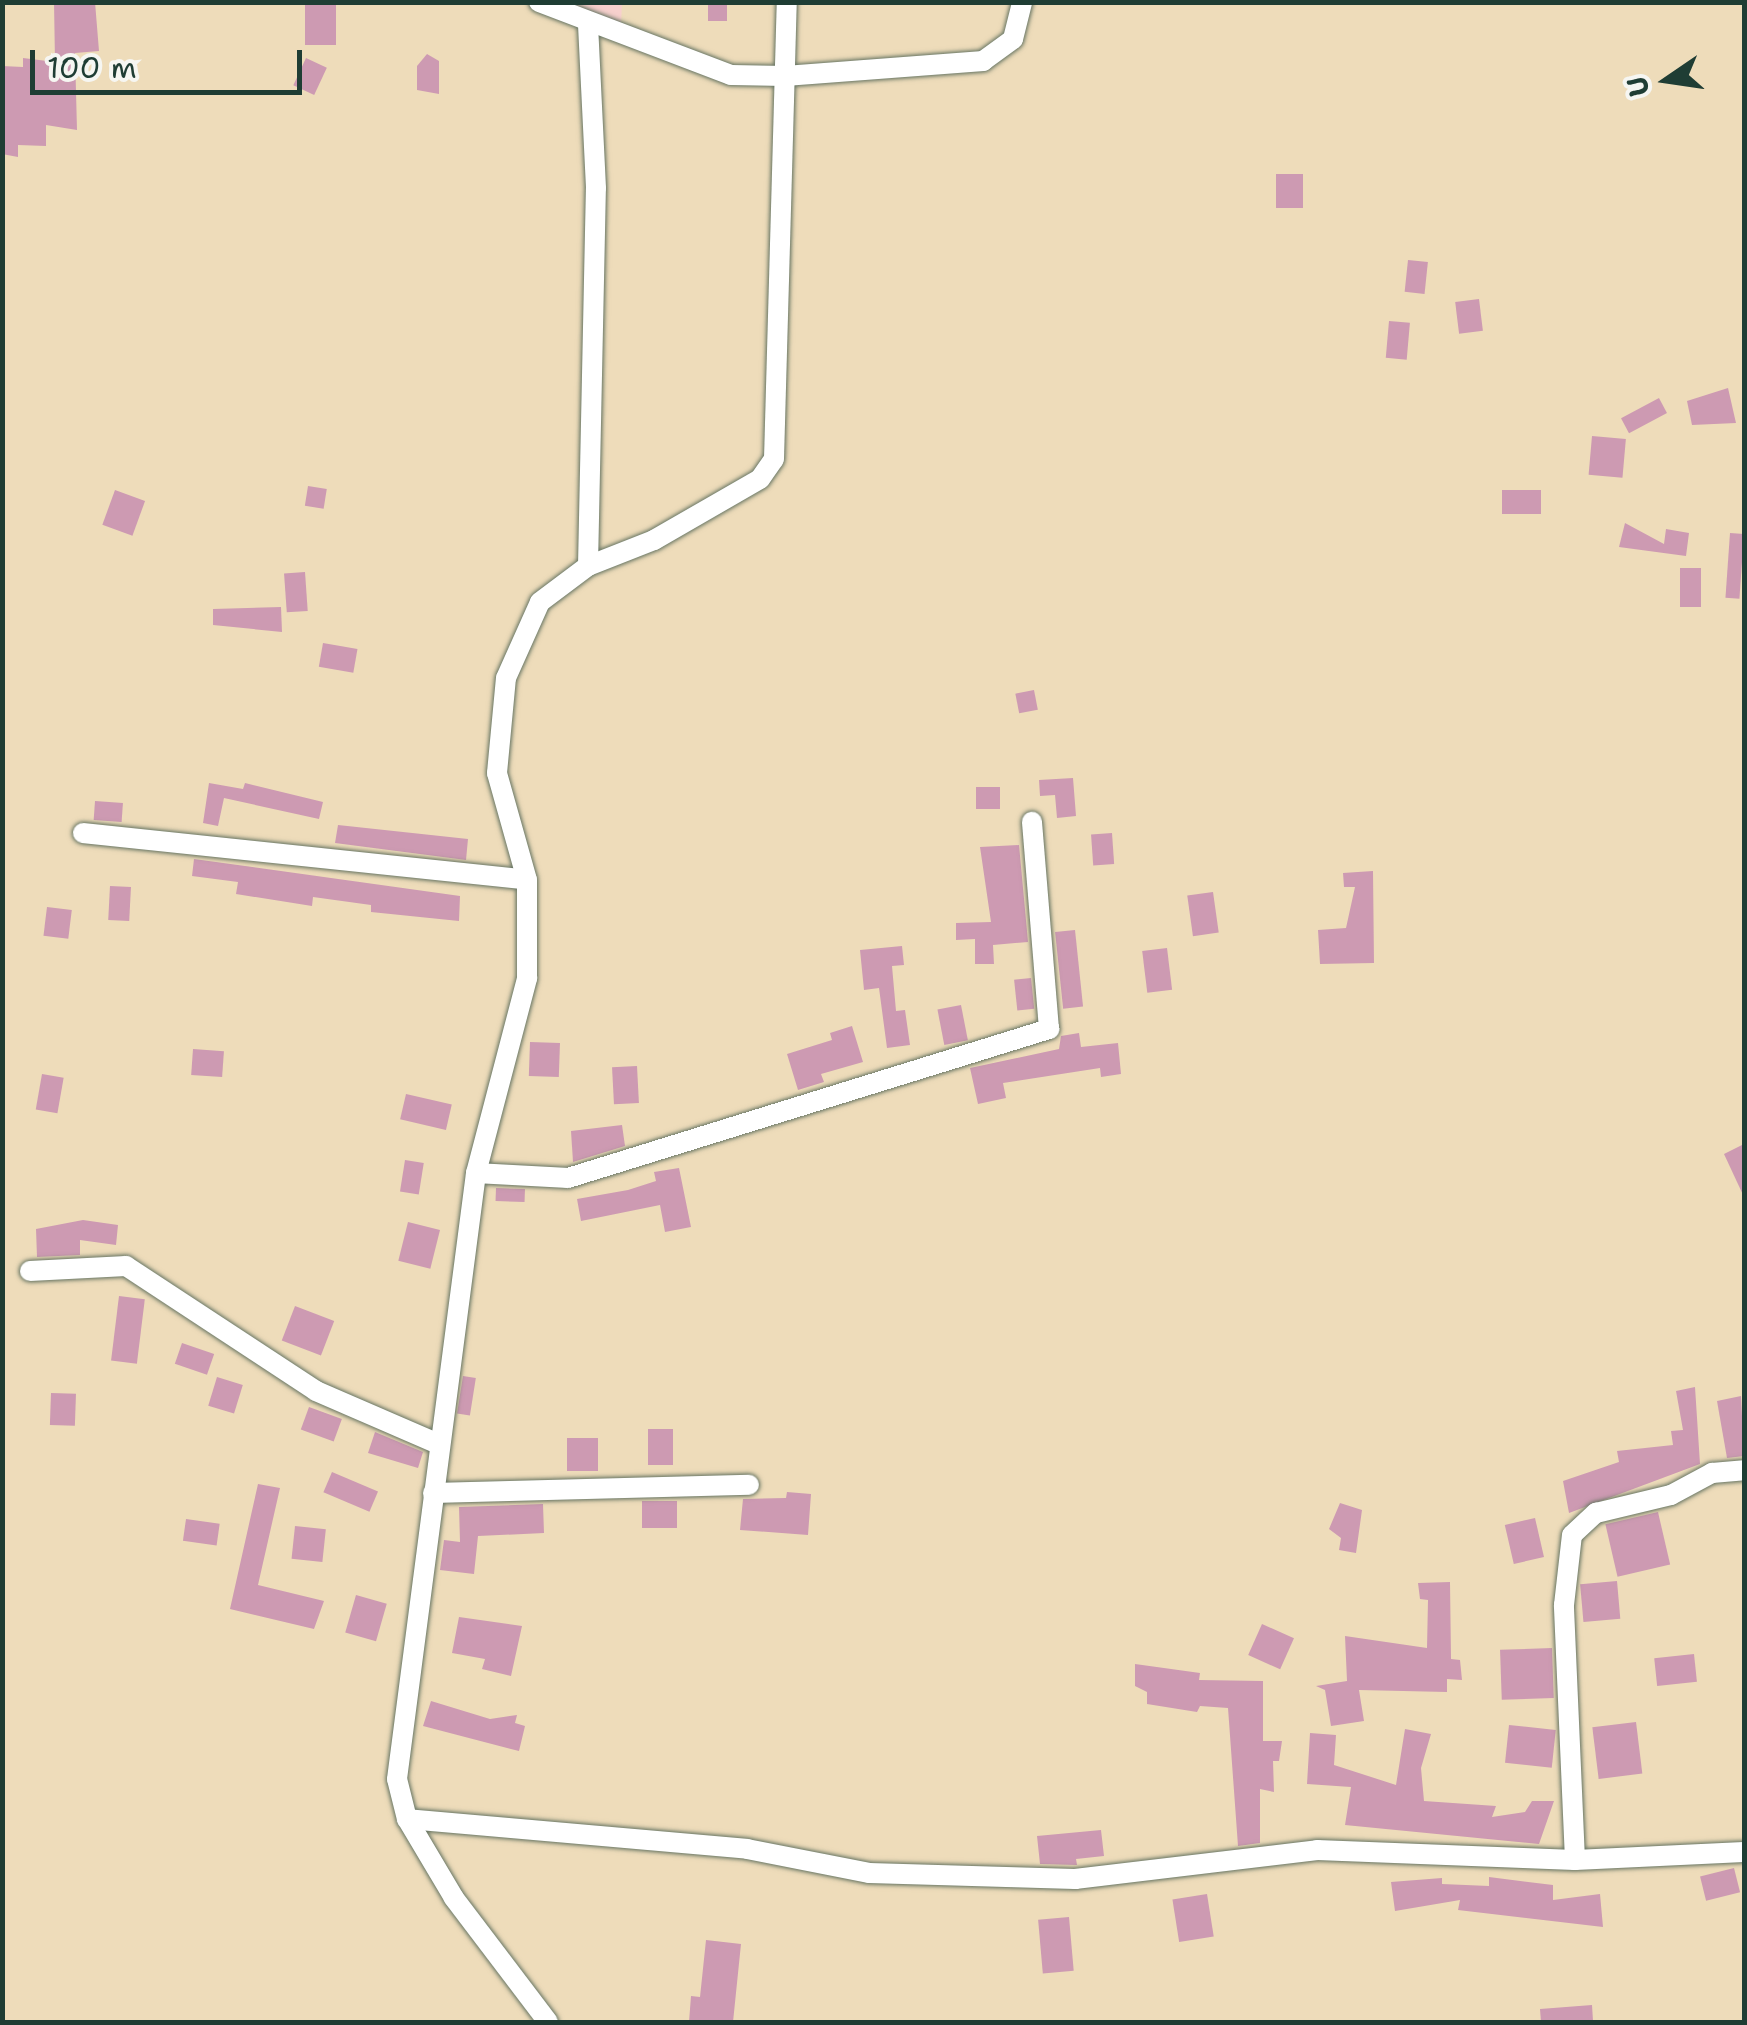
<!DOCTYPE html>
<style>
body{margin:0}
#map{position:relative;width:1747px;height:2025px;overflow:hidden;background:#eedcba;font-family:"Shantell Sans",sans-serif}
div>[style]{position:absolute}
.built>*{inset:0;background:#f7d0cd}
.building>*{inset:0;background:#cd9ab2;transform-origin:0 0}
.roads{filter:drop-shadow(0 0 2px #677563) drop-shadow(0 0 2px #677563)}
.street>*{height:20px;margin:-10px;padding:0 10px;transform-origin:10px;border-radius:10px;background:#fff}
span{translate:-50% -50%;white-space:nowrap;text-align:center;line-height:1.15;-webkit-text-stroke:8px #f6f6f2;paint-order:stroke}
.frame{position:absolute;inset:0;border:5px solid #1f3d34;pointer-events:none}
.north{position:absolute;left:1617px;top:30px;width:100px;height:100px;-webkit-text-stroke:8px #f6f6f2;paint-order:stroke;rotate:257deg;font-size:28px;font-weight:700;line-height:40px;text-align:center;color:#1f3d34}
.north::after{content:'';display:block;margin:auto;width:35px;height:45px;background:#1f3d34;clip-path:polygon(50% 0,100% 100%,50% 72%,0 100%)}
.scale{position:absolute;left:30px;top:50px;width:272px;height:45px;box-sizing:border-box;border:5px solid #1f3d34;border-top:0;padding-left:12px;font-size:30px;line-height:35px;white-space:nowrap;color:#1f3d34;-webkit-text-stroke:8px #f6f6f2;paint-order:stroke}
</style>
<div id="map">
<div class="built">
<i style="clip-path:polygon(551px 3px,622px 3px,621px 26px)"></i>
</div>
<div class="building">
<i style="clip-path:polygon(54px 2px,95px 2px,99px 51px,75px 53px,77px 130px,46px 125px,46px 146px,18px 145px,18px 157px,2px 154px,2px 66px,23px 67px,23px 58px,55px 62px)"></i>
<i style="left:305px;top:2px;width:31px;height:43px"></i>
<i style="left:708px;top:2px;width:19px;height:19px"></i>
<i style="clip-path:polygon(427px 54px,439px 61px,439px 94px,417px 90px,417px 66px)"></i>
<i style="left:306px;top:58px;width:23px;height:30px;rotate:25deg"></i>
<i style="left:1276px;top:174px;width:27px;height:34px"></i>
<i style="left:1408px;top:260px;width:20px;height:32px;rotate:6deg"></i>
<i style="left:1479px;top:299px;width:32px;height:24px;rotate:83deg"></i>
<i style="left:1389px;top:321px;width:21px;height:37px;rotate:5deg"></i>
<i style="clip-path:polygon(1728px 388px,1736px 423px,1692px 425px,1687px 401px)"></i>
<i style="left:1659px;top:398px;width:17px;height:43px;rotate:62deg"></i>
<i style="left:1592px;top:436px;width:34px;height:39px;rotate:5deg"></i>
<i style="left:308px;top:486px;width:19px;height:20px;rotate:9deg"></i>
<i style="left:115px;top:490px;width:32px;height:37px;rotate:20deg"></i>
<i style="left:1502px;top:490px;width:39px;height:24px"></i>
<i style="clip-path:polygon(1625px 523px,1664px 544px,1666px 529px,1689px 533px,1686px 556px,1619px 547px)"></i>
<i style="left:1730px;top:533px;width:14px;height:65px;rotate:4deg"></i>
<i style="left:1680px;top:568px;width:21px;height:39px"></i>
<i style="left:305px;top:572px;width:39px;height:21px;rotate:86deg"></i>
<i style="clip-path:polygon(281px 607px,282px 632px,213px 625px,213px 609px)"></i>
<i style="left:323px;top:643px;width:35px;height:24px;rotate:10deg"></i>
<i style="left:1034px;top:690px;width:20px;height:19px;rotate:79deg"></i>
<i style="clip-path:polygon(1073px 778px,1076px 816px,1057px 818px,1055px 795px,1040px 796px,1039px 780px)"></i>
<i style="clip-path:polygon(209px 783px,243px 789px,245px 783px,323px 802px,319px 819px,224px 798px,218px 826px,203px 823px)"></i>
<i style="left:976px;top:787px;width:24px;height:22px"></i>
<i style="left:95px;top:801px;width:28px;height:19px;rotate:4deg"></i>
<i style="clip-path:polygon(338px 825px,468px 839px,466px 860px,335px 843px)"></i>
<i style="left:1112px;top:833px;width:31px;height:21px;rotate:86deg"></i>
<i style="clip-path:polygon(1019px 845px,1028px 942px,993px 945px,994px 964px,975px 964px,975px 939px,956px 940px,956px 923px,991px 922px,980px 847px)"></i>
<i style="clip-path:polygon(194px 859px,460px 896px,459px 921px,371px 912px,371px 905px,313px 897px,312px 906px,236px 894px,238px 882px,192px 876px)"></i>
<i style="clip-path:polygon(1373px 871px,1374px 963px,1320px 964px,1318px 930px,1346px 928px,1355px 887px,1344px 887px,1343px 873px)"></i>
<i style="left:110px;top:886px;width:21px;height:34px;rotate:3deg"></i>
<i style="left:1213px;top:892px;width:41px;height:26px;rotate:82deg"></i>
<i style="left:47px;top:907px;width:25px;height:29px;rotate:7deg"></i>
<i style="left:1075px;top:930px;width:77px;height:20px;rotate:84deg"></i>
<i style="clip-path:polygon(902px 946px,904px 965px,892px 966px,896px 1011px,905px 1010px,910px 1045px,887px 1048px,879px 988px,864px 990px,860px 950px)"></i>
<i style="left:1167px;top:948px;width:42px;height:25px;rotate:83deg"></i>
<i style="left:1031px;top:978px;width:31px;height:17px;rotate:84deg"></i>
<i style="left:961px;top:1005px;width:36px;height:24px;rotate:79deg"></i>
<i style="clip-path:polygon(852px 1026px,863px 1062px,821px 1074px,824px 1082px,798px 1090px,787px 1054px,832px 1040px,830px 1033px)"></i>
<i style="clip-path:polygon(1079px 1033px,1081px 1047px,1118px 1043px,1121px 1074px,1101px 1077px,1100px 1068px,1003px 1083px,1006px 1098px,978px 1104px,970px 1068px,1059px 1049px,1061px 1036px)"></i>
<i style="left:530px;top:1042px;width:30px;height:34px;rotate:2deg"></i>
<i style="left:193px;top:1049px;width:31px;height:26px;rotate:4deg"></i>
<i style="left:637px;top:1066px;width:37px;height:25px;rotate:87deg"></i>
<i style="left:42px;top:1074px;width:22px;height:36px;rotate:10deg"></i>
<i style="left:406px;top:1094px;width:47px;height:26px;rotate:13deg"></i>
<i style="clip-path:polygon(622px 1125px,625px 1146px,573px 1162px,571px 1131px)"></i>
<i style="clip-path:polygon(1744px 1144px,1744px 1197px,1724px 1154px)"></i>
<i style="left:405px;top:1160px;width:19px;height:32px;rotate:9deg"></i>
<i style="clip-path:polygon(679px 1168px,691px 1227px,665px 1232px,660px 1205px,581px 1221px,577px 1199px,628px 1190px,656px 1181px,654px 1172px)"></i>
<i style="left:496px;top:1188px;width:29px;height:13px;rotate:2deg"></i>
<i style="clip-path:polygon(83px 1220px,118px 1225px,116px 1245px,80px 1240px,80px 1255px,37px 1257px,36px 1229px)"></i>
<i style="left:408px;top:1222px;width:33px;height:40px;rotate:14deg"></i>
<i style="left:119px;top:1296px;width:26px;height:65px;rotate:7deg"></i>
<i style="left:295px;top:1306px;width:42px;height:37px;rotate:21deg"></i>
<i style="left:182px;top:1343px;width:34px;height:22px;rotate:19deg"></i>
<i style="left:463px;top:1376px;width:13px;height:38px;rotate:9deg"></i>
<i style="left:217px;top:1377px;width:27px;height:30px;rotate:17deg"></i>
<i style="clip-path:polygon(1695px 1387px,1700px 1464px,1569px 1513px,1563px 1481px,1619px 1462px,1617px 1451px,1673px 1445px,1671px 1431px,1683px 1430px,1676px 1391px)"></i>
<i style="left:51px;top:1393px;width:25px;height:32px;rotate:2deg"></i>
<i style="clip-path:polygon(1741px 1396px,1744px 1456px,1727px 1458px,1717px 1401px)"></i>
<i style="left:309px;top:1407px;width:35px;height:24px;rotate:20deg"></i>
<i style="left:648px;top:1429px;width:25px;height:36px"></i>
<i style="clip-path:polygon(375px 1432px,423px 1452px,418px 1468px,368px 1453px)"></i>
<i style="left:567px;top:1438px;width:31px;height:33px"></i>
<i style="left:332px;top:1472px;width:50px;height:22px;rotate:23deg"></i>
<i style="clip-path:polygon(258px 1484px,280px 1488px,258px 1585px,324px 1601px,314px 1629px,230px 1609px)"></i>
<i style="clip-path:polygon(787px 1492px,811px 1494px,808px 1535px,740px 1530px,743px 1499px,786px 1498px)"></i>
<i style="left:642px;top:1501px;width:35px;height:27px"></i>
<i style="clip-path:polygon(1340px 1503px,1362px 1510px,1356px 1553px,1339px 1550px,1341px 1538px,1329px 1529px)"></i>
<i style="clip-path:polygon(543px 1504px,544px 1533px,478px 1536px,474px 1574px,440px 1570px,444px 1540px,460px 1542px,459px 1507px)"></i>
<i style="left:1658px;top:1512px;width:54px;height:54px;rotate:77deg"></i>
<i style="left:1535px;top:1518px;width:40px;height:31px;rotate:77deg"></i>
<i style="left:186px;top:1519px;width:34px;height:22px;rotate:8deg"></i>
<i style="left:295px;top:1526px;width:31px;height:33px;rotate:6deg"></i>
<i style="left:1617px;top:1581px;width:38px;height:37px;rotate:85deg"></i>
<i style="clip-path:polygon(1450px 1582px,1451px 1659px,1460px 1660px,1462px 1680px,1447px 1679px,1447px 1692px,1359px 1690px,1364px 1721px,1331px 1726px,1325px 1690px,1316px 1686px,1347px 1681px,1345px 1636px,1427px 1648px,1428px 1600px,1420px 1599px,1418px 1583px)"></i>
<i style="left:356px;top:1595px;width:32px;height:39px;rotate:16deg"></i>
<i style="clip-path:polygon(459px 1617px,522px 1626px,511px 1676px,482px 1669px,485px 1659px,452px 1653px)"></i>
<i style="left:1262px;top:1624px;width:35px;height:34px;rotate:24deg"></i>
<i style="left:1552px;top:1648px;width:50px;height:52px;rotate:88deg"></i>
<i style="left:1694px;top:1654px;width:28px;height:40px;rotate:84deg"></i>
<i style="clip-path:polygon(1135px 1664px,1200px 1673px,1199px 1680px,1263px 1681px,1263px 1741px,1282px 1741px,1279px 1761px,1273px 1761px,1274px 1792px,1260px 1789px,1260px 1843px,1238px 1846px,1228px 1708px,1200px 1706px,1197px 1712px,1147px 1704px,1147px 1692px,1135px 1686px)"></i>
<i style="clip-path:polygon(431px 1701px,490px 1719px,517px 1715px,515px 1723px,525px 1726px,519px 1751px,423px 1726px)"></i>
<i style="left:1636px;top:1722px;width:52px;height:44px;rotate:83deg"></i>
<i style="left:1509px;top:1725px;width:47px;height:38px;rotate:6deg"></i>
<i style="clip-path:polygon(1405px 1729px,1431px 1734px,1421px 1768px,1424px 1801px,1496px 1806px,1492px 1817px,1525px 1812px,1532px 1801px,1554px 1801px,1539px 1844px,1345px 1825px,1351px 1787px,1307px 1784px,1310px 1733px,1336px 1735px,1334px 1765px,1396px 1785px)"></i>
<i style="clip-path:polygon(1101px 1830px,1104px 1856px,1076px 1859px,1077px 1865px,1040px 1864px,1037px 1836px)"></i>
<i style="left:1734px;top:1868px;width:25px;height:35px;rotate:76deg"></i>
<i style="clip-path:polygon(1489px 1877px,1553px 1885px,1553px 1900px,1600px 1894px,1603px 1927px,1458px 1910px,1460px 1900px,1395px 1911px,1391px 1882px,1442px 1878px,1442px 1884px,1489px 1886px)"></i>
<i style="left:1207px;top:1894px;width:43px;height:35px;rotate:81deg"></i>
<i style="left:1069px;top:1917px;width:54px;height:31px;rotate:85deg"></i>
<i style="clip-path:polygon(706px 1940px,741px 1944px,733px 2022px,689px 2022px,691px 1996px,700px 1997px)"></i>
<i style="clip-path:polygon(1592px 2005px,1593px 2021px,1541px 2022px,1540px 2009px)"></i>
</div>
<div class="roads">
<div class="street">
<i style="left:539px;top:2px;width:205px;rotate:20.8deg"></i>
<i style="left:731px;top:75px;width:54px;rotate:1.1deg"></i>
<i style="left:785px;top:76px;width:199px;rotate:-4.3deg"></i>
<i style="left:983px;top:61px;width:37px;rotate:-36deg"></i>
<i style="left:1013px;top:39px;width:38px;rotate:-76deg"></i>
<i style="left:588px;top:566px;width:378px;rotate:-88.8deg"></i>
<i style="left:596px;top:188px;width:165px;rotate:-92.8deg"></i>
<i style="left:83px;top:833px;width:446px;rotate:6deg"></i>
<i style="left:476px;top:1173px;width:92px;rotate:3.1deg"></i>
<i style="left:568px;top:1178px;width:504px;rotate:-17.21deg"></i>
<i style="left:1049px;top:1029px;width:208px;rotate:-94.7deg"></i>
<i style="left:30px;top:1271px;width:96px;rotate:-3deg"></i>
<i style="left:126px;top:1266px;width:227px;rotate:33.3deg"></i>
<i style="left:316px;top:1391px;width:131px;rotate:23.4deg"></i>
<i style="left:433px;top:1493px;width:316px;rotate:-1.5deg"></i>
<i style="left:407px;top:1819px;width:341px;rotate:5deg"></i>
<i style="left:747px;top:1849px;width:124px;rotate:11.1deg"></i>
<i style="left:869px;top:1873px;width:206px;rotate:1.7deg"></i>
<i style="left:1075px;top:1879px;width:244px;rotate:-6.8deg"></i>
<i style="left:1317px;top:1850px;width:258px;rotate:2.2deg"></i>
<i style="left:1575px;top:1860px;width:169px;rotate:-2.7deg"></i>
<i style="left:1575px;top:1860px;width:255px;rotate:-92.5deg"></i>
<i style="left:1564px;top:1605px;width:70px;rotate:-83.5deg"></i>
<i style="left:1572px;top:1535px;width:33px;rotate:-43deg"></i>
<i style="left:1596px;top:1513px;width:77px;rotate:-13.5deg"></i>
<i style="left:1671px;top:1495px;width:47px;rotate:-28.2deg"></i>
<i style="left:1712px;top:1473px;width:32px;rotate:-5deg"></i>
<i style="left:548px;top:2022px;width:156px;rotate:-127.2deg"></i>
<i style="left:454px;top:1898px;width:92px;rotate:-120.7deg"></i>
<i style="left:407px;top:1819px;width:41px;rotate:-104deg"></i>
<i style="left:397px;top:1779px;width:611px;rotate:-82.57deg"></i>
<i style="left:476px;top:1173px;width:202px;rotate:-75.3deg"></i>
<i style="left:527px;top:978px;width:98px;rotate:-90deg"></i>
<i style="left:527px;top:880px;width:111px;rotate:-105.7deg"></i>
<i style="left:497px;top:773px;width:95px;rotate:-84.6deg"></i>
<i style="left:506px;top:678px;width:83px;rotate:-65.9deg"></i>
<i style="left:540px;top:602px;width:60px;rotate:-36.9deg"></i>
<i style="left:588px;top:566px;width:71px;rotate:-21.5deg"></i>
<i style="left:654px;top:540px;width:122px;rotate:-29.9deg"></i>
<i style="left:760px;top:479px;width:24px;rotate:-55deg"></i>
<i style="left:774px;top:459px;width:457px;rotate:-88.4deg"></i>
</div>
</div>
<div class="frame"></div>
<div class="north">U</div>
<div class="scale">100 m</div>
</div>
